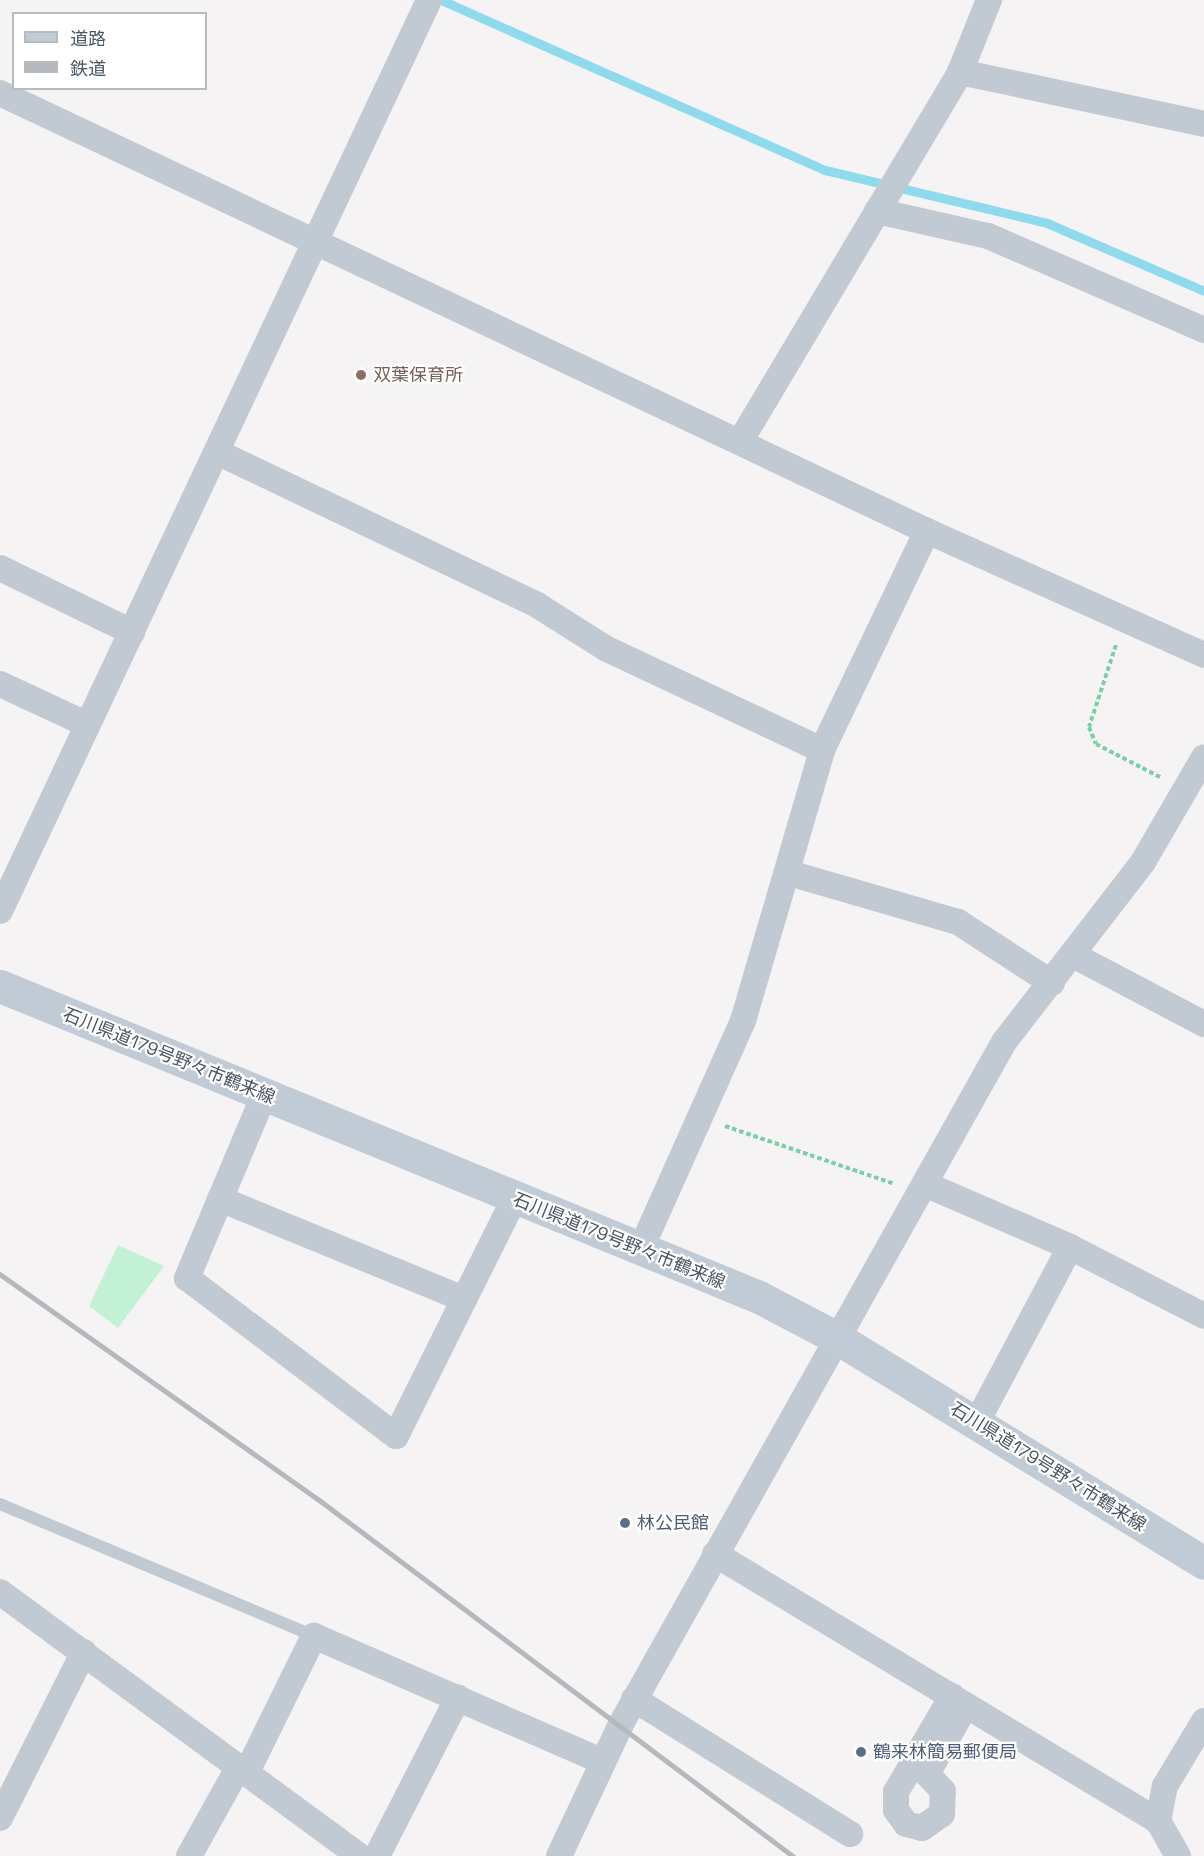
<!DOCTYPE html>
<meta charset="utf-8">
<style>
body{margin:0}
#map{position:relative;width:1204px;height:1856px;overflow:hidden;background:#f5f3f3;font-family:"Space Grotesk","Noto Sans JP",sans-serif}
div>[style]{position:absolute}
.green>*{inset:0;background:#c3f1d5}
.stream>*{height:9px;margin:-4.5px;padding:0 4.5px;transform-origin:4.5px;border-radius:4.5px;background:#90daee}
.path>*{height:4px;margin-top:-2px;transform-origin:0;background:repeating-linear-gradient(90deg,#7ad0a6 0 4.5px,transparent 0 7.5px)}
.lane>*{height:12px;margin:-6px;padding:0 6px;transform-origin:6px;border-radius:6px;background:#c1cad2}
.street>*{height:26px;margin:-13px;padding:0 13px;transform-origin:13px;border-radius:13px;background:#c1cad2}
.secondary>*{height:33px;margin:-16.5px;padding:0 16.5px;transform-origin:16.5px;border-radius:16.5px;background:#c1cbd6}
.rail>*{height:4.5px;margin:-2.25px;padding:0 2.25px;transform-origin:2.25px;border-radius:2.25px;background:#b5b8bd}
.dots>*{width:16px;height:16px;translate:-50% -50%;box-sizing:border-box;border:3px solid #fff;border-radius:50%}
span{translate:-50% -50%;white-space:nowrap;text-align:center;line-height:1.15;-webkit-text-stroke:4.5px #fff;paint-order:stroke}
.education-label{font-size:18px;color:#785e54}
.left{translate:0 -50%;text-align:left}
.street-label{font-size:18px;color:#4a5661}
.service-label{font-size:18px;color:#4e5e75}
.legend{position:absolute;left:12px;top:12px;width:195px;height:78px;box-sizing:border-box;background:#fff;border:2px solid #b7bbc0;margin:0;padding:8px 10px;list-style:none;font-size:18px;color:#4a5661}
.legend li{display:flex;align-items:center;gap:12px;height:30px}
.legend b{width:30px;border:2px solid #b7bbc0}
</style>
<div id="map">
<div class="green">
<i style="clip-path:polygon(118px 1245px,164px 1266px,118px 1328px,89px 1306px)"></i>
</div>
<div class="stream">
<i style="left:441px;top:0;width:420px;rotate:23.9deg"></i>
<i style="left:825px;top:170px;width:228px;rotate:13.4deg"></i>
<i style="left:1047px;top:223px;width:171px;rotate:23.4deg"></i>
</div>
<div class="path">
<i style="left:1116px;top:645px;width:86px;rotate:108.2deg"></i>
<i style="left:1089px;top:727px;width:18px;rotate:68deg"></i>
<i style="left:1096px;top:744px;width:74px;rotate:27.3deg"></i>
<i style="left:725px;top:1126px;width:179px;rotate:18.9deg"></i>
</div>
<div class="lane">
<i style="left:0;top:1504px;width:341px;rotate:22.8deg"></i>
</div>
<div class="street">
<i style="left:960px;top:72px;width:249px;rotate:12deg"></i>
<i style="left:0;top:93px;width:1025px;rotate:25.29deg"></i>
<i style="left:927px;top:531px;width:303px;rotate:24.1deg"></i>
<i style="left:877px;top:211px;width:114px;rotate:12.7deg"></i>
<i style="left:988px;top:236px;width:236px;rotate:23.5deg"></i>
<i style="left:741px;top:440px;width:428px;rotate:-59.2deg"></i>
<i style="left:960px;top:72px;width:78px;rotate:-68.1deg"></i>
<i style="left:219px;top:453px;width:352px;rotate:25.5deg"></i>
<i style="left:537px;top:605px;width:83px;rotate:32.2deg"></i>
<i style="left:607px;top:649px;width:238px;rotate:25.2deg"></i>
<i style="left:0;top:568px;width:147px;rotate:25.9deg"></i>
<i style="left:0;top:684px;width:95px;rotate:24.9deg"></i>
<i style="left:789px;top:873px;width:176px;rotate:16.2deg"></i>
<i style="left:958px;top:922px;width:112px;rotate:33deg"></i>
<i style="left:0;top:911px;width:1007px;rotate:-64.78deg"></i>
<i style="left:1073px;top:955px;width:148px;rotate:27.8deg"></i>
<i style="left:264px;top:1095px;width:199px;rotate:112.8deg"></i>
<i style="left:187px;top:1278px;width:262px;rotate:37.1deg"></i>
<i style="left:396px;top:1436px;width:265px;rotate:-63.5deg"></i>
<i style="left:927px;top:1185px;width:156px;rotate:23.4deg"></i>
<i style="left:1070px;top:1247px;width:151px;rotate:27.2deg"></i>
<i style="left:220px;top:1199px;width:264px;rotate:22.3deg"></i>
<i style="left:640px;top:1251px;width:252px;rotate:-65.9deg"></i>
<i style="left:743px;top:1021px;width:282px;rotate:-73.7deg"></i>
<i style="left:822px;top:750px;width:243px;rotate:-64.4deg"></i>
<i style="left:977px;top:1422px;width:198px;rotate:-62deg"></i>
<i style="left:715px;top:1554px;width:517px;rotate:31.08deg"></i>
<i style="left:0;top:1592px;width:446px;rotate:36.3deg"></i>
<i style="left:952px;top:1696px;width:111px;rotate:120.3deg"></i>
<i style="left:896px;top:1792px;width:18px;rotate:90deg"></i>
<i style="left:896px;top:1810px;width:17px;rotate:54deg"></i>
<i style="left:906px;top:1824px;width:16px;rotate:14deg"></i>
<i style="left:922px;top:1828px;width:24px;rotate:-35deg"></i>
<i style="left:942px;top:1814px;width:23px;rotate:-88deg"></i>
<i style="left:943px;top:1791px;width:23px;rotate:-133deg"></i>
<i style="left:927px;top:1774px;width:79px;rotate:-60.5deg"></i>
<i style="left:634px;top:1699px;width:255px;rotate:32deg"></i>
<i style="left:247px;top:1772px;width:152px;rotate:-63.8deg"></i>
<i style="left:314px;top:1636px;width:314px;rotate:23.5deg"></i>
<i style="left:0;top:1818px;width:186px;rotate:-63.2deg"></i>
<i style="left:189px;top:1856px;width:103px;rotate:-60.9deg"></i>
<i style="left:377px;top:1856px;width:178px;rotate:-62.9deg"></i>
<i style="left:559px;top:1856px;width:146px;rotate:-64.8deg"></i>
<i style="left:621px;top:1724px;width:782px;rotate:-60.68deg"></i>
<i style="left:1004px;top:1042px;width:227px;rotate:-52.3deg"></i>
<i style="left:1143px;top:862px;width:121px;rotate:-59.8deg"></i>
<i style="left:1178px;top:1856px;width:40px;rotate:-119.7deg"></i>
<i style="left:1158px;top:1821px;width:36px;rotate:-79deg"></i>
<i style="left:1165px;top:1786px;width:76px;rotate:-59deg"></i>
</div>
<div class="secondary">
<i style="left:0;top:986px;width:820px;rotate:22.28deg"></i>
<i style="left:759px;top:1297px;width:88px;rotate:27.7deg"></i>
<i style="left:837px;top:1338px;width:430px;rotate:31.5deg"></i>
</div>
<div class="rail">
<i style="left:0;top:1274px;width:390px;rotate:35.3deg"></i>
<i style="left:318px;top:1499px;width:594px;rotate:36.93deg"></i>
</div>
<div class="dots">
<i style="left:361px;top:375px;background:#8d6e63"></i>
<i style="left:625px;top:1523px;background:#5c6f8a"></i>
<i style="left:861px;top:1752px;background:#5c6f8a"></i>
</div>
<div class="education-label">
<span class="left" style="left:373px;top:375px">双葉保育所</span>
</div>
<div class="street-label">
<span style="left:169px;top:1056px;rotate:22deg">石川県道179号野々市鶴来線</span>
<span style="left:619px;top:1241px;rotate:22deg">石川県道179号野々市鶴来線</span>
<span style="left:1048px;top:1467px;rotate:32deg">石川県道179号野々市鶴来線</span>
</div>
<div class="service-label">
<span class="left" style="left:637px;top:1523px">林公民館</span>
<span class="left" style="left:873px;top:1752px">鶴来林簡易郵便局</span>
</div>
<ul class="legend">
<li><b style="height:8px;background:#c1cbd6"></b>道路</li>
<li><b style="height:8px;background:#b5b8bd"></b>鉄道</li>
</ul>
</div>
